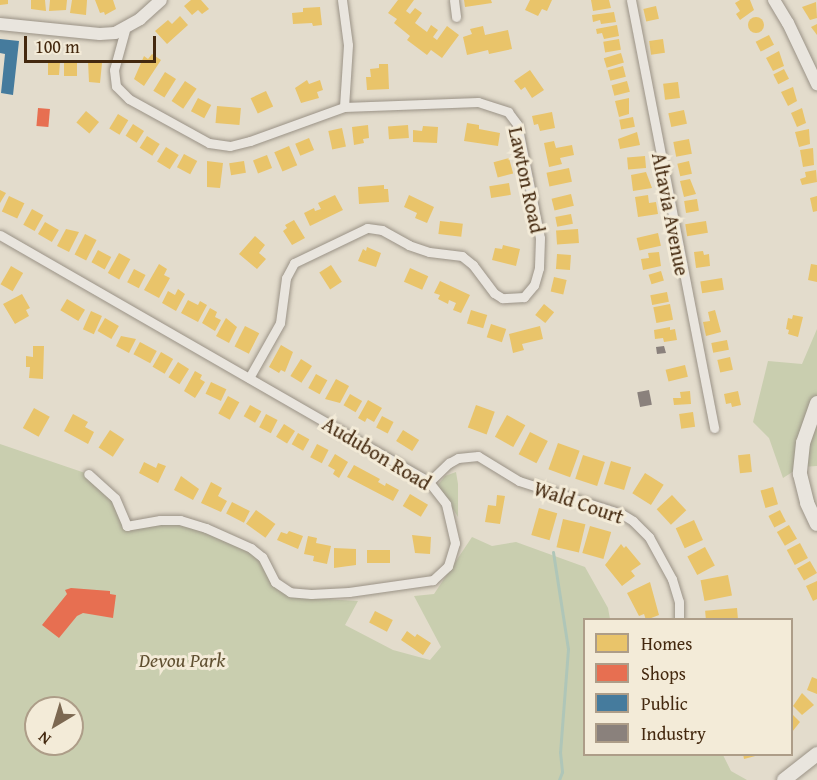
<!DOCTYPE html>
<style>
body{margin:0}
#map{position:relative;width:817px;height:780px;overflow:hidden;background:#e3dccc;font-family:"Gentium Book Plus",serif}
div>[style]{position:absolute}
.green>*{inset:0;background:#c9ceaf}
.homes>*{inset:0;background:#e9c46a;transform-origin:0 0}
.round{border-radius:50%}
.shops>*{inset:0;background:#e76f51;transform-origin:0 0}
.public>*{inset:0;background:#457b9d}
.industry>*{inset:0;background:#8a817c;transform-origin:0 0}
.stream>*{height:3px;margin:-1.5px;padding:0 1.5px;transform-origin:1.5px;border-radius:1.5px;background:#afc6b8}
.roads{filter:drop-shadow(0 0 2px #9a9286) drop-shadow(0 0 2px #9a9286)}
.minor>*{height:9px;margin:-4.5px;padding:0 4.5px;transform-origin:4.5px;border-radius:4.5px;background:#e9e5de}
.tertiary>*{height:12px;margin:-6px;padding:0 6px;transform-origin:6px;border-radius:6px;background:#e9e5de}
.secondary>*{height:14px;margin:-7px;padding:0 7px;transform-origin:7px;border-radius:7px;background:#e9e5de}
span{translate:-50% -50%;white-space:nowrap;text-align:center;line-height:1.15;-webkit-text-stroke:6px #f3ebd8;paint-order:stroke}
.street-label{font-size:20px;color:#44290f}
.park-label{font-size:20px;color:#605031;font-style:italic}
.legend{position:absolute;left:583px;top:618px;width:210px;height:138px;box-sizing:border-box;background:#f3ebd8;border:2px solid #ad9d88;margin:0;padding:8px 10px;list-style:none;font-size:18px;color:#44290f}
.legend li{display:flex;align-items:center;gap:12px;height:30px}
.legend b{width:30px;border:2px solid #ad9d88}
.north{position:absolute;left:24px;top:696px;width:60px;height:60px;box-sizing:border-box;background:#f3ebd8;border:2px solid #ad9d88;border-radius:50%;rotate:218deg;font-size:16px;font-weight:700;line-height:24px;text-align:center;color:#44290f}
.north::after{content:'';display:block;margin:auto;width:21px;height:27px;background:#7c6851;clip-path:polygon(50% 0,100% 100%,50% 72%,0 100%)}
.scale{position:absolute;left:24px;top:36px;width:132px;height:27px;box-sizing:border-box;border:3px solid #44290f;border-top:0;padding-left:8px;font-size:18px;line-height:21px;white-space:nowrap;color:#44290f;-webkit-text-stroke:4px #f3ebd8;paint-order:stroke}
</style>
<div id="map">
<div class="green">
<i style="clip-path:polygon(817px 329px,817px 466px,800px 467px,783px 478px,769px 438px,753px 422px,768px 361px,802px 364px)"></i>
<i style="clip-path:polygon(evenodd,0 444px,88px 474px,110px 492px,127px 526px,180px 520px,251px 548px,275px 582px,291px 597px,358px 601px,345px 625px,393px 650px,430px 660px,441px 647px,414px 596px,434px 594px,472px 537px,492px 546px,516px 542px,585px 567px,608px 608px,610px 619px,584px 620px,584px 754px,723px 755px,731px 771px,747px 780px,0 780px,0 444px,36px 708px,72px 708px,72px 744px,36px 744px,36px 708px)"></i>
<i style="clip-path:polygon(456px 472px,458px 484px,458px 517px,438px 485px,445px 476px)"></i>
</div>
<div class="homes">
<i style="clip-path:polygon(0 0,8px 0,8px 4px,0 5px)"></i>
<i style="clip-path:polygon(31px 0,45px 0,46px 11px,31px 9px)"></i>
<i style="clip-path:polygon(50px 0,67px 0,66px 10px,49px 11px)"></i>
<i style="clip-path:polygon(72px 0,87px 0,86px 15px,70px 13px)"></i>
<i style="clip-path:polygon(95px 0,113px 0,116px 9px,105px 15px,104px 12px,100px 13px)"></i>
<i style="clip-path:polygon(191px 0,201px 0,209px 9px,202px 14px,198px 10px,192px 15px,184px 6px)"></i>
<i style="clip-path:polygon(398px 0,414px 0,406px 11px,410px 14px,415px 8px,422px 13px,415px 23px,427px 32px,431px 25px,438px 30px,433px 37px,437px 40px,447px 26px,459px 35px,442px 58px,431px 50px,427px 55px,407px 40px,410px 36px,394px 23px,397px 19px,388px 13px)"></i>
<i style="clip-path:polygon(464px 0,491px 0,492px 3px,465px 7px)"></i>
<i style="clip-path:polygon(530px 0,552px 0,547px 11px,542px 9px,538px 16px,525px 10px)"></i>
<i style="clip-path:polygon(591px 0,609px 0,611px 8px,593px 11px)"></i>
<i style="clip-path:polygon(740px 0,750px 0,754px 10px,740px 20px,736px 14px,740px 11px,735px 3px)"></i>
<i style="clip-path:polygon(816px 2px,817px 18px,810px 20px,802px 7px)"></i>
<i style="left:656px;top:6px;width:13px;height:13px;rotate:77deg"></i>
<i style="clip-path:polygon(320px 7px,322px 25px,313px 26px,312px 23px,293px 24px,292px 13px,303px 12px,303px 8px)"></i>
<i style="clip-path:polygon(614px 12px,616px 22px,601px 24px,600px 20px,593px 22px,592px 15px)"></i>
<i style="clip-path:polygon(180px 16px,188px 25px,167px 44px,155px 31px,168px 20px,172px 24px)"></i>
<i class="round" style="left:748px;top:17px;width:16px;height:16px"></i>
<i style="clip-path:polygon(817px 24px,817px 35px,811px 27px)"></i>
<i style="clip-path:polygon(617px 25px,619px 36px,604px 39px,602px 33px,597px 34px,596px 29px)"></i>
<i style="clip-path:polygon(483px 26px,485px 35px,508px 30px,512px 49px,489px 54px,488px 50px,467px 55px,463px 37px,472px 34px,470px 29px)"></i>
<i style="left:769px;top:35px;width:11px;height:15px;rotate:63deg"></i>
<i style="left:619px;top:39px;width:11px;height:16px;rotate:80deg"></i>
<i style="left:663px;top:39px;width:14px;height:14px;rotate:82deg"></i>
<i style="clip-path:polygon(779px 51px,784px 66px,773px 71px,766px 58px)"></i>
<i style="left:621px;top:53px;width:10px;height:18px;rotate:73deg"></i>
<i style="clip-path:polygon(152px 54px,161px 60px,144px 86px,134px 79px,144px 56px,148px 59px)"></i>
<i style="clip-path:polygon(48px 61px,60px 62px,59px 75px,48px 75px)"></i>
<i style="clip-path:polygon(88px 61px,102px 63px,100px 83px,89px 82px)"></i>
<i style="left:64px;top:62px;width:13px;height:14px"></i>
<i style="clip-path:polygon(379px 64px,388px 64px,389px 89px,367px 90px,366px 77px,371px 77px,370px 69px,379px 68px)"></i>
<i style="left:623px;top:66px;width:11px;height:16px;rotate:75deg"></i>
<i style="left:784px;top:69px;width:11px;height:12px;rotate:63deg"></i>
<i style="clip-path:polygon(530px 70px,544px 90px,532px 98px,525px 87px,521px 90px,514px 81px)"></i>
<i style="left:165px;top:72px;width:13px;height:22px;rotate:32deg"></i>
<i style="clip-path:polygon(307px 80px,309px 84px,320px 80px,323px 90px,317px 92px,319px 98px,301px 103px,295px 88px)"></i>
<i style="left:185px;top:81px;width:14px;height:24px;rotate:34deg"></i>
<i style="left:627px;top:81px;width:11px;height:16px;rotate:75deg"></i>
<i style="left:678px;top:82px;width:16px;height:15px;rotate:83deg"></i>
<i style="clip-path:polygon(793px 87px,797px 101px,788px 106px,781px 92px)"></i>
<i style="left:266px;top:91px;width:17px;height:17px;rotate:65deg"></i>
<i style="left:198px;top:98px;width:15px;height:15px;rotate:28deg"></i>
<i style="clip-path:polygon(629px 98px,629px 114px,619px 117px,615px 101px)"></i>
<i style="left:217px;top:106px;width:24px;height:17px;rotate:5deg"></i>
<i style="clip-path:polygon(802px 108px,806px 123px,797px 127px,791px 113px)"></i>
<i style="left:684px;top:110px;width:14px;height:16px;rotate:78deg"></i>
<i style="left:86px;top:111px;width:17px;height:15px;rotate:40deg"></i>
<i style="clip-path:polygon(552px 112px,555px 128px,540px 131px,538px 124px,534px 125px,532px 116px)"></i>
<i style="left:118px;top:114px;width:12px;height:17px;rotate:31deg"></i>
<i style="left:633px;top:117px;width:10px;height:14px;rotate:79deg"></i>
<i style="clip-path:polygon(467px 123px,479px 125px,479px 129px,500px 133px,498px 146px,464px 141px)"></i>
<i style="left:133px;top:124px;width:13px;height:14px;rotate:32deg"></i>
<i style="clip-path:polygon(368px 125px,369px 138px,363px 139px,364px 143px,354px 145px,352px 127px)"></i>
<i style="left:408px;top:125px;width:13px;height:20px;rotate:86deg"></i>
<i style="clip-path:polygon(423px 126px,438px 127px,437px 143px,413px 142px,413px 130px,422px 131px)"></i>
<i style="left:342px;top:128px;width:19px;height:14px;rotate:78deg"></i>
<i style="clip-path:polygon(809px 129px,810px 144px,799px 147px,795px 132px)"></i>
<i style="clip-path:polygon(637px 132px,640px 145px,620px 149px,618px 139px)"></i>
<i style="left:147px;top:136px;width:15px;height:14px;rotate:32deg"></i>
<i style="left:309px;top:138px;width:13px;height:15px;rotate:67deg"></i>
<i style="left:689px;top:139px;width:15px;height:16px;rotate:79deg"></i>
<i style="clip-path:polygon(554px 141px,556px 148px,572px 145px,574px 155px,560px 158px,562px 164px,549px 167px,544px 143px)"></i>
<i style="left:289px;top:146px;width:21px;height:16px;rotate:67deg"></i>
<i style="left:166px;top:147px;width:15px;height:17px;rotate:32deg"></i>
<i style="clip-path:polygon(813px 148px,814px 165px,803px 167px,800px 150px)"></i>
<i style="left:184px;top:154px;width:15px;height:15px;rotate:28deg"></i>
<i style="left:267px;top:155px;width:14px;height:15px;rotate:69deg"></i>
<i style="left:645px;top:156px;width:12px;height:18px;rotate:85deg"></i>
<i style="left:509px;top:158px;width:16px;height:16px;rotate:75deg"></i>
<i style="clip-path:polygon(207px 161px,223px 163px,220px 188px,207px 187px)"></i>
<i style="left:244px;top:161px;width:12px;height:15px;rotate:81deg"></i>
<i style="left:689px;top:161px;width:13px;height:12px;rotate:77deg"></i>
<i style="left:569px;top:168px;width:14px;height:23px;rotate:78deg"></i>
<i style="clip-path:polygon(816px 170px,817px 182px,802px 185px,800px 179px,806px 177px,805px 172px)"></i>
<i style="clip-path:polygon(646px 172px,652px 188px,633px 191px,631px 175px)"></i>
<i style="clip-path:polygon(690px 179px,696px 194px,684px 197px,680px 181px)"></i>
<i style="left:509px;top:183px;width:12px;height:20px;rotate:81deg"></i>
<i style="clip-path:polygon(384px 185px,384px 189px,388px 189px,389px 202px,359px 204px,358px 187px)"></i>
<i style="clip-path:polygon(0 190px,6px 193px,0 203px)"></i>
<i style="left:571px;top:194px;width:12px;height:20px;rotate:76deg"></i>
<i style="clip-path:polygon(335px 195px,343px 210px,310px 226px,304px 213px,314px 208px,315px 211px,321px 209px,318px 203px)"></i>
<i style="clip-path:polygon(409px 195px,434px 207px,427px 223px,415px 218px,417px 213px,404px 207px)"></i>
<i style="clip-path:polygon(648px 195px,649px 203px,656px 202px,658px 214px,638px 217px,635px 197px)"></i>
<i style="left:9px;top:196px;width:17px;height:17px;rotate:25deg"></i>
<i style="clip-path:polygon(817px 196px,817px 211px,813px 212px,810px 198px)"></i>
<i style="left:697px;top:199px;width:12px;height:13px;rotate:81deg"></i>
<i style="left:32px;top:209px;width:13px;height:18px;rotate:29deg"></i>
<i style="left:571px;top:214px;width:10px;height:16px;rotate:79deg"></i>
<i style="clip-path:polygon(294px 220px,305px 238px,292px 245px,283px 231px,287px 228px,285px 225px)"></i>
<i style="left:440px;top:221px;width:23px;height:13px;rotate:7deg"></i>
<i style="left:706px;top:221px;width:12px;height:21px;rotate:81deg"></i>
<i style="left:45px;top:222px;width:16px;height:14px;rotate:30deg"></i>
<i style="clip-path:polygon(66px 229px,79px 232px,69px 252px,57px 246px)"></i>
<i style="left:578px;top:229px;width:14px;height:22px;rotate:86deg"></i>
<i style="left:658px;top:233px;width:13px;height:22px;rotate:77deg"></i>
<i style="left:85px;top:234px;width:13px;height:23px;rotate:27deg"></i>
<i style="clip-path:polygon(255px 236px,265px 245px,259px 253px,266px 259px,257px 269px,239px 254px)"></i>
<i style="clip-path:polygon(503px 245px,520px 249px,516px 266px,492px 260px,495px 248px,502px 249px)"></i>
<i style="clip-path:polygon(367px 247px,381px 253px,376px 267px,358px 261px,363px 249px,366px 251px)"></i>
<i style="left:98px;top:250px;width:15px;height:14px;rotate:28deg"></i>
<i style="clip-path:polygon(703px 251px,704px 255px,709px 254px,710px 266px,696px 268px,694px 252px)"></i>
<i style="clip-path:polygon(659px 252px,661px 266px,643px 270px,641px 259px,649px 258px,648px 253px)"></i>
<i style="left:119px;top:253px;width:13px;height:23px;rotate:29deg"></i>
<i style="left:557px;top:254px;width:14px;height:15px;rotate:4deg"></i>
<i style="clip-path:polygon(159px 264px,167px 269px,164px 275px,170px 278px,159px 298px,144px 290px)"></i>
<i style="clip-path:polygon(811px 264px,817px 265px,817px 282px,808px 280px)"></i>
<i style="left:331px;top:265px;width:20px;height:14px;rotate:57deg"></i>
<i style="left:11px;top:266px;width:14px;height:21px;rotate:30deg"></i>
<i style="left:410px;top:268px;width:20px;height:15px;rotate:24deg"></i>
<i style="left:134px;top:269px;width:13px;height:15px;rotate:27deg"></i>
<i style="left:661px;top:271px;width:10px;height:13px;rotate:73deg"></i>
<i style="left:554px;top:277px;width:13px;height:15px;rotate:13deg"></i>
<i style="left:722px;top:278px;width:12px;height:22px;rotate:81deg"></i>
<i style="clip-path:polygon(440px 281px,470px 295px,461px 313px,453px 310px,456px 303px,449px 300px,448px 304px,438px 299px,440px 295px,434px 293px)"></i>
<i style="clip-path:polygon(178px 289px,185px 294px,176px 311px,162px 303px,168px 291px,175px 295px)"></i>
<i style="left:667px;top:292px;width:10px;height:17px;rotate:79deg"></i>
<i style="clip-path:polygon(22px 294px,30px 308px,26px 310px,29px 316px,15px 324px,3px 304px)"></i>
<i style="left:67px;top:299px;width:21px;height:13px;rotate:31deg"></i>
<i style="clip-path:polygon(188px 300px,198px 305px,200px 301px,207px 305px,198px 322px,181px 313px)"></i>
<i style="left:544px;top:304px;width:13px;height:14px;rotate:39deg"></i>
<i style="left:670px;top:304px;width:16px;height:17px;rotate:79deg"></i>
<i style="clip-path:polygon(210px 308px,217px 312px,215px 317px,221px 320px,215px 331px,202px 323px)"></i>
<i style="left:471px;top:310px;width:17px;height:14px;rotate:17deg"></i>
<i style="clip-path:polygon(715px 310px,721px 332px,706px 336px,703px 322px,710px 321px,708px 312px)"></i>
<i style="left:91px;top:311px;width:12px;height:20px;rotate:24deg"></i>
<i style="clip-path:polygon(793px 315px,803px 317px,798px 337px,788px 334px,789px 330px,786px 329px,788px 318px,792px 319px)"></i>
<i style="left:105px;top:318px;width:16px;height:15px;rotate:30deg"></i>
<i style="clip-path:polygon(226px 318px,237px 327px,229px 343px,216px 336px)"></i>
<i style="left:491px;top:324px;width:16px;height:14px;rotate:18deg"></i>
<i style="left:245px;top:326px;width:16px;height:23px;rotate:27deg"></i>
<i style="clip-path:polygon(540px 326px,543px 339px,522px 344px,524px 350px,513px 353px,509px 334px)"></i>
<i style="clip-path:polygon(670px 327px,670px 330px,675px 329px,677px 340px,664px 342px,663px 338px,655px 339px,654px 330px)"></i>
<i style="clip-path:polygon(121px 336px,136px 339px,129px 353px,116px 346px)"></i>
<i style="left:727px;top:340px;width:10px;height:16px;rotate:79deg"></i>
<i style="left:140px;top:342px;width:19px;height:14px;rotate:28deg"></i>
<i style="clip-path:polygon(281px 345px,293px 352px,285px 372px,281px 370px,279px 373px,269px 367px)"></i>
<i style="clip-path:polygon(33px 346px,44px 346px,43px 379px,29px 378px,30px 367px,26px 367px,26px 356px,33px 357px)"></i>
<i style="left:161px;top:352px;width:14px;height:17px;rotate:30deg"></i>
<i style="left:730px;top:357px;width:13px;height:13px;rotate:77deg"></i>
<i style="left:301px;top:359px;width:13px;height:20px;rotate:32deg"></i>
<i style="left:178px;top:362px;width:13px;height:18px;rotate:32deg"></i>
<i style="left:685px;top:365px;width:12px;height:20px;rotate:76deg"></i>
<i style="clip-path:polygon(195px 371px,202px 375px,200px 379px,205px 382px,195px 398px,184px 391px)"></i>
<i style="left:316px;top:374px;width:13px;height:16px;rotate:29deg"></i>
<i style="clip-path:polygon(336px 379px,349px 386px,340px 403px,325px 399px)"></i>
<i style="left:211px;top:382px;width:17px;height:13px;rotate:25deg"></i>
<i style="clip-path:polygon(690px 391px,691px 404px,674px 405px,673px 398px,681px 398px,680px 392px)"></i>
<i style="clip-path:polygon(738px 391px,741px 405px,732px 407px,731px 403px,726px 404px,724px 394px)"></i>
<i style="left:350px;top:394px;width:14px;height:13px;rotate:30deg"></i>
<i style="left:228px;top:396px;width:13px;height:20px;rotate:29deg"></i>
<i style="clip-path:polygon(368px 400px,382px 408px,374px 422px,367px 418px,365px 422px,358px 418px)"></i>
<i style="left:250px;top:405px;width:13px;height:13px;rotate:29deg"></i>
<i style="left:476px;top:405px;width:20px;height:24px;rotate:20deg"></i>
<i style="left:34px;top:408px;width:18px;height:23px;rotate:29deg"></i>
<i style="left:693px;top:412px;width:15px;height:14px;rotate:82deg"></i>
<i style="clip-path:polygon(73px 414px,88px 422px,85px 427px,94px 432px,88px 444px,64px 431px)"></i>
<i style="left:266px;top:414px;width:13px;height:15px;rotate:27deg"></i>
<i style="left:507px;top:415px;width:21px;height:25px;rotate:29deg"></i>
<i style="left:382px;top:416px;width:13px;height:13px;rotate:27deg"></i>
<i style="left:284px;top:424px;width:13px;height:15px;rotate:32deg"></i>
<i style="left:110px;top:430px;width:17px;height:21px;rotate:33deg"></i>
<i style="left:403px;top:430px;width:19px;height:13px;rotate:32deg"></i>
<i style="left:530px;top:432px;width:20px;height:25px;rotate:27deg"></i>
<i style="left:298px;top:433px;width:13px;height:13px;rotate:29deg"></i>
<i style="left:558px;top:443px;width:23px;height:28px;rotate:20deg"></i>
<i style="left:317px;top:444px;width:13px;height:15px;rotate:27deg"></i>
<i style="clip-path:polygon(335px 454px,348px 462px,339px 478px,333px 474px,335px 470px,328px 466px)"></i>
<i style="left:750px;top:454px;width:18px;height:12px;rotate:84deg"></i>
<i style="left:583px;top:455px;width:23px;height:25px;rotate:18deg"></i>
<i style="left:611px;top:461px;width:21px;height:24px;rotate:17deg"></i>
<i style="clip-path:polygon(144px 462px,156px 468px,158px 463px,166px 466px,158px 483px,139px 473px)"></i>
<i style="clip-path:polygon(354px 465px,380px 479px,378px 482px,385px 486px,386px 483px,399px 490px,393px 501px,347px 477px)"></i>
<i style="left:645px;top:473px;width:22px;height:24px;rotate:32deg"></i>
<i style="clip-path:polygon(181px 476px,199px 489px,193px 500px,174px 490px)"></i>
<i style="clip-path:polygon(211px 482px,222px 488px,218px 496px,227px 501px,221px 512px,201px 503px)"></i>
<i style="left:773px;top:487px;width:18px;height:13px;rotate:74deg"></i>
<i style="left:410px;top:494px;width:21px;height:14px;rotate:31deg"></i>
<i style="clip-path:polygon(497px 495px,505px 496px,500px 524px,485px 522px,488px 505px,496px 506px)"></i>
<i style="left:672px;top:495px;width:21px;height:21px;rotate:47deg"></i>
<i style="left:232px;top:502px;width:20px;height:13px;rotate:27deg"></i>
<i style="left:539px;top:508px;width:19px;height:28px;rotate:16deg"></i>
<i style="left:256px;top:510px;width:24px;height:17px;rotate:36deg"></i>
<i style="left:780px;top:510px;width:13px;height:13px;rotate:63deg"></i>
<i style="left:563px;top:519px;width:23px;height:29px;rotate:13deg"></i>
<i style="left:694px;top:520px;width:22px;height:20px;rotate:66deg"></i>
<i style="left:789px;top:525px;width:16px;height:14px;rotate:60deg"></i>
<i style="left:590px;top:526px;width:22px;height:28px;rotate:16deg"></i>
<i style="clip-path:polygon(289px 531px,303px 536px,298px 549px,277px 540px,281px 532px,287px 534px)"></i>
<i style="clip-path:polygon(412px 535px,431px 537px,430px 554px,415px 553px)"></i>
<i style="clip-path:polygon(308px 536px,317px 538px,316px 543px,331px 546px,327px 564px,313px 561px,314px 556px,304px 554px)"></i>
<i style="left:800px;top:543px;width:17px;height:15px;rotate:62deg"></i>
<i style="clip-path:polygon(621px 544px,624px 548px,626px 546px,641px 564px,631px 571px,635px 576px,622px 586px,605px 565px)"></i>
<i style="left:705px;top:547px;width:21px;height:20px;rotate:62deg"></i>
<i style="clip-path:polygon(334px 548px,356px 549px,356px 565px,334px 568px)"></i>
<i style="left:367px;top:550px;width:23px;height:13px"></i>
<i style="left:810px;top:561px;width:14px;height:15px;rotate:60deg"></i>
<i style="left:728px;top:575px;width:21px;height:28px;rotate:79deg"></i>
<i style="clip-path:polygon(817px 581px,817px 599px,813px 601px,806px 586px)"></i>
<i style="clip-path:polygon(650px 582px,659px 615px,646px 620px,644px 614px,639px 616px,627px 593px)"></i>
<i style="left:737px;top:608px;width:12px;height:32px;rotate:85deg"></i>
<i style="left:375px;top:611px;width:20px;height:13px;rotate:27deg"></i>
<i style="clip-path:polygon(407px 631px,415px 637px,417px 634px,431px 643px,423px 655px,401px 640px)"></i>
<i style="clip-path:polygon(812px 677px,817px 679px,817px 694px,807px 690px)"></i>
<i style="clip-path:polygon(802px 693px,814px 705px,802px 715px,793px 706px)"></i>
<i style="clip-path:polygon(792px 714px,800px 722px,792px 732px)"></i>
<i style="clip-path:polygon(743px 754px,759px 754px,759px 755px,744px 759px)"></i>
</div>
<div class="shops">
<i style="left:38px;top:108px;width:12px;height:18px;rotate:5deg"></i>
<i style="clip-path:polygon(71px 588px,110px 591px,110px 594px,116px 595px,113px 618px,83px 613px,77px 616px,59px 638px,42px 625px,67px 594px,65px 590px)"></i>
</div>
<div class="public">
<i style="clip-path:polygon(0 39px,19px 41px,13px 95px,1px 93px,5px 54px,0 53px)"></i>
</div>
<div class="industry">
<i style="clip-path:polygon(664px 346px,666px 353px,657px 354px,656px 347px)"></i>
<i style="left:649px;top:390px;width:15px;height:12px;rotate:79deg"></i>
</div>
<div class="stream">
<i style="left:553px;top:552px;width:98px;rotate:81.2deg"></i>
<i style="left:568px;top:649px;width:103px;rotate:94.4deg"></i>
<i style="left:560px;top:752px;width:20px;rotate:84deg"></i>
<i style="left:562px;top:772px;width:9px;rotate:111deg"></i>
</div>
<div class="roads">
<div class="minor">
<i style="left:342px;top:0;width:45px;rotate:82.4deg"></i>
<i style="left:348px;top:45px;width:62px;rotate:93.7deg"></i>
<i style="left:454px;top:0;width:17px;rotate:83deg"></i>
<i style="left:631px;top:0;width:436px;rotate:79deg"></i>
<i style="left:125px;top:30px;width:41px;rotate:105.4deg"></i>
<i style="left:114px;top:70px;width:16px;rotate:83deg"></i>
<i style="left:116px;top:86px;width:18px;rotate:45deg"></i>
<i style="left:129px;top:99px;width:91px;rotate:28.8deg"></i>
<i style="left:209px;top:143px;width:21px;rotate:8deg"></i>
<i style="left:230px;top:146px;width:21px;rotate:-14deg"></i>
<i style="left:250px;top:141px;width:100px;rotate:-19.9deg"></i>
<i style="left:344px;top:107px;width:134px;rotate:-2.1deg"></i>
<i style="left:478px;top:102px;width:32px;rotate:18deg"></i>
<i style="left:508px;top:112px;width:15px;rotate:53deg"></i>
<i style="left:517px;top:124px;width:116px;rotate:78.6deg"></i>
<i style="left:540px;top:238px;width:30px;rotate:92deg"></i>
<i style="left:539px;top:268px;width:18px;rotate:106deg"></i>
<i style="left:534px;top:285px;width:16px;rotate:130deg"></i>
<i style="left:524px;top:297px;width:22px;rotate:177deg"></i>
<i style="left:502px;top:298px;width:9px;rotate:-148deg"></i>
<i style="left:494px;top:293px;width:35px;rotate:-127deg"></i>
<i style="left:473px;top:265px;width:14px;rotate:-141deg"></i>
<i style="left:462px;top:256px;width:33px;rotate:-173deg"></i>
<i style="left:429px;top:252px;width:21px;rotate:-161deg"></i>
<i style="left:409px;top:245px;width:31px;rotate:-151deg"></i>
<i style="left:382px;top:230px;width:15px;rotate:-172deg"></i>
<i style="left:367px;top:228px;width:81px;rotate:154.4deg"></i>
<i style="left:294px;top:263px;width:17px;rotate:118deg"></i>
<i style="left:286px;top:278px;width:45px;rotate:97.6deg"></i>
<i style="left:280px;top:323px;width:63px;rotate:119.4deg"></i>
<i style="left:0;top:235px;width:495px;rotate:29.9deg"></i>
<i style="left:429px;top:482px;width:28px;rotate:52deg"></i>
<i style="left:446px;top:504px;width:40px;rotate:77deg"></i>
<i style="left:455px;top:543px;width:24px;rotate:107deg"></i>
<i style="left:448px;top:566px;width:21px;rotate:137deg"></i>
<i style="left:433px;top:580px;width:85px;rotate:171.9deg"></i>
<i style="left:349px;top:592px;width:38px;rotate:177deg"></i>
<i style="left:311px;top:594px;width:21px;rotate:-175deg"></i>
<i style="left:290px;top:592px;width:18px;rotate:-146deg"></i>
<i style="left:275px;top:582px;width:28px;rotate:-117deg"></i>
<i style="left:262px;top:557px;width:14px;rotate:-141deg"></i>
<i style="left:251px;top:548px;width:49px;rotate:-156deg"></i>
<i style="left:206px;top:528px;width:27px;rotate:-163deg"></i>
<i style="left:180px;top:520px;width:20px;rotate:180deg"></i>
<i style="left:160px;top:520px;width:34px;rotate:170deg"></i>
<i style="left:127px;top:526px;width:30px;rotate:-113deg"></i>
<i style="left:115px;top:498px;width:36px;rotate:-138deg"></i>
<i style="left:429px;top:482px;width:28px;rotate:-44deg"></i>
<i style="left:449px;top:463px;width:10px;rotate:-29deg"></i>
<i style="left:458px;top:458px;width:20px;rotate:-6deg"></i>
<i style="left:478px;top:456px;width:48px;rotate:31.4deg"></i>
<i style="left:519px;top:481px;width:108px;rotate:17.8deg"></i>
<i style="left:622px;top:514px;width:13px;rotate:32deg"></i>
<i style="left:633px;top:521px;width:23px;rotate:45deg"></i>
<i style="left:649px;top:537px;width:48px;rotate:61.3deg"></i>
<i style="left:672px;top:579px;width:24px;rotate:73deg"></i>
<i style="left:679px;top:602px;width:18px;rotate:90deg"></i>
</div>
<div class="tertiary">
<i style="left:774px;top:0;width:27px;rotate:59deg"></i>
<i style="left:788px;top:23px;width:68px;rotate:64.6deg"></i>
<i style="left:0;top:24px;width:100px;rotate:5.7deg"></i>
<i style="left:100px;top:34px;width:15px;rotate:-4deg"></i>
<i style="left:115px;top:33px;width:29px;rotate:-29deg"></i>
<i style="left:140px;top:19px;width:28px;rotate:-42deg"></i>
</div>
<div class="secondary">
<i style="left:817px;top:403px;width:42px;rotate:109.3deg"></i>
<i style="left:803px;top:443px;width:31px;rotate:96deg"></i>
<i style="left:800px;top:474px;width:30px;rotate:76deg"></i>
<i style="left:807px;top:503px;width:23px;rotate:65deg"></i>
<i style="left:784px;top:780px;width:42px;rotate:-38.2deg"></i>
</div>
</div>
<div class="street-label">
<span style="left:527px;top:180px;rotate:78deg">Lawton Road</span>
<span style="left:671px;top:214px;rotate:79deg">Altavia Avenue</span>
<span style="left:377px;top:453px;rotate:31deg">Audubon Road</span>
<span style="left:579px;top:502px;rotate:19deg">Wald Court</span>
</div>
<div class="park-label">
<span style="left:182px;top:659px">Devou Park</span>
</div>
<ul class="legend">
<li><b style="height:16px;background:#e9c46a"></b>Homes</li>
<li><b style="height:16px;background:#e76f51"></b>Shops</li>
<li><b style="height:16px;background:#457b9d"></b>Public</li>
<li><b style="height:16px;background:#8a817c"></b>Industry</li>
</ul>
<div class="north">N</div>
<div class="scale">100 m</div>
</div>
